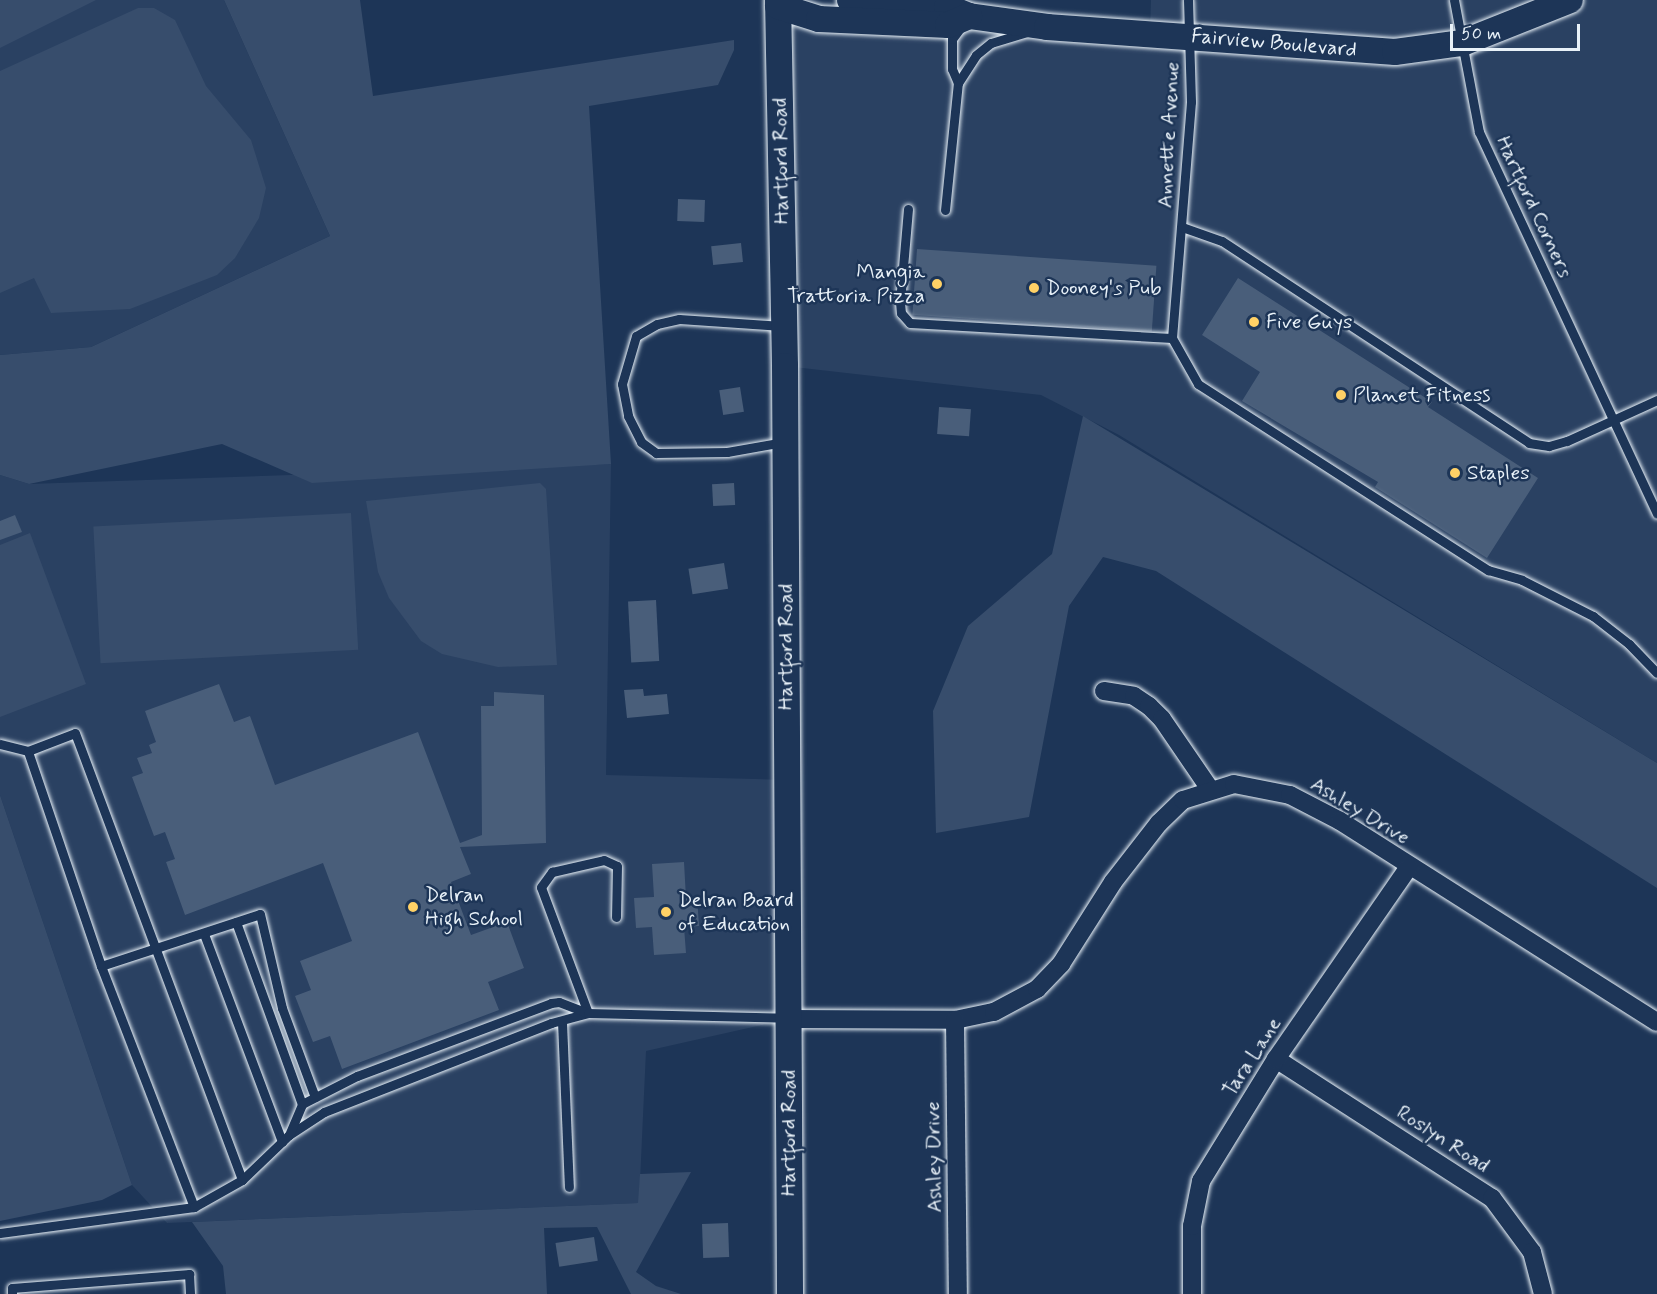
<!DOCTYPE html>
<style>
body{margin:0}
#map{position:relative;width:1657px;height:1294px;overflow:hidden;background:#1d3557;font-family:Mynerve,sans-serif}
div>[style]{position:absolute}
.built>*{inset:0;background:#2a4162}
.green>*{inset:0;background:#374d6c;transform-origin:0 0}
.building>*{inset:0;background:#495e7a;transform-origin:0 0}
.roads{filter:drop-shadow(0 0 2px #e8f1f8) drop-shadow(0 0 2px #e8f1f8)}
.lane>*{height:9px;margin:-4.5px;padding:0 4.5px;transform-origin:4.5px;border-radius:4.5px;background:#1d3557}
.street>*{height:18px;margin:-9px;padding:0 9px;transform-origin:9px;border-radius:9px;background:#1d3557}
.secondary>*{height:26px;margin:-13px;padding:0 13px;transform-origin:13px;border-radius:13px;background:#1d3557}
.dots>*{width:16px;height:16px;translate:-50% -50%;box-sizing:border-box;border:3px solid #1d3557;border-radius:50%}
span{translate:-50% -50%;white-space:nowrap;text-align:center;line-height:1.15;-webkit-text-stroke:5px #1d3557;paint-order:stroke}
.street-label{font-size:21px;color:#e8f1f8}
.poi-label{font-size:21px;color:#e8f1f8}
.right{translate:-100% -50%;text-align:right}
.left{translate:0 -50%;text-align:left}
.scale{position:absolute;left:1450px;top:24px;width:130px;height:27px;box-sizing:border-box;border:3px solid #e8f1f8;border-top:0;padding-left:8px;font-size:18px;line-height:21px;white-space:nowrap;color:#e8f1f8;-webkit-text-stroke:4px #1d3557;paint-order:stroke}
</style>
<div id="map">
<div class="built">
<i style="clip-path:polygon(71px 0,224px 0,330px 236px,91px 347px,0 355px,0 37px)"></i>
<i style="clip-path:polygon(1151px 0,1657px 0,1657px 763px,1119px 435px,1041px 395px,785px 366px,778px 6px,1150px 32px)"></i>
<i style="clip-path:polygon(611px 464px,606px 775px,787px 780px,788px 1019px,646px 1051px,639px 1203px,167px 1223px,132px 1185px,0 795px,0 475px,29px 484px)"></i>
</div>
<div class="green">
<i style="clip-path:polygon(0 0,96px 0,0 48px)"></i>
<i style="clip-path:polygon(224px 0,360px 0,373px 96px,734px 40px,734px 50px,718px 85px,589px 106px,611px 464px,312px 483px,222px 444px,29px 484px,0 475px,0 355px,91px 347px,330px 236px)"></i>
<i style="clip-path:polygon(138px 8px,154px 8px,175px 20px,206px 86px,251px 140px,266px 188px,259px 218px,235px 258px,217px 275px,130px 309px,51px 313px,34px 278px,0 293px,0 71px)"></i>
<i style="clip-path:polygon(1083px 416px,1657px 763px,1657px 888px,1156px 571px,1103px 557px,1069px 606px,1029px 817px,936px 833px,933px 711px,968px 626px,1052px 554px)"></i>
<i style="clip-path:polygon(540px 483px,546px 489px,557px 665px,498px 667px,442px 654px,421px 641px,389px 598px,378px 572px,366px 501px)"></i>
<i style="left:351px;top:513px;width:137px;height:258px;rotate:87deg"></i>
<i style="clip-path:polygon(30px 533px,86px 684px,0 717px,0 545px)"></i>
<i style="clip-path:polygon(0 795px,132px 1185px,102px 1200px,0 1221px)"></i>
<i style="clip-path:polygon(691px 1172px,636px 1272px,656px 1286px,681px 1294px,631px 1294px,597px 1227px,544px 1228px,547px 1294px,226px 1294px,223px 1266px,192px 1222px,638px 1203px,640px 1174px)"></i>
</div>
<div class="building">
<i style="left:678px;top:199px;width:27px;height:22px;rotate:2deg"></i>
<i style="left:741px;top:243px;width:19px;height:30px;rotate:84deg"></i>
<i style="left:917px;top:249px;width:240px;height:66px;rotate:4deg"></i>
<i style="clip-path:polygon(1238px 278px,1432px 402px,1428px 407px,1538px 478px,1487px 558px,1375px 487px,1378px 482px,1242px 401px,1260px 372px,1202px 335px)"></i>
<i style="left:740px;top:387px;width:25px;height:21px;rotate:81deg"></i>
<i style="left:939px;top:407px;width:32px;height:27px;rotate:4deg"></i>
<i style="left:734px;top:483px;width:22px;height:22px;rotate:87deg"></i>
<i style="clip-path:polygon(15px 515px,22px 532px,0 540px,0 521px)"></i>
<i style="left:724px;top:563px;width:26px;height:36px;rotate:81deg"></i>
<i style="left:656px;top:600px;width:61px;height:28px;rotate:87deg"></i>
<i style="clip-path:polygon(219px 684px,234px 722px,250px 716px,275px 785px,418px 732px,460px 843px,482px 835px,481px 706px,494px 706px,494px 692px,544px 695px,546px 843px,460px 847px,471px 874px,451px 882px,471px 935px,507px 922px,524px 968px,488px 982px,499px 1010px,342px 1069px,330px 1036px,313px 1042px,295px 996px,311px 990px,300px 961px,352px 941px,323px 863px,185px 915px,166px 862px,175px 859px,165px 832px,154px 836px,132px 777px,143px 773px,137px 758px,152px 753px,149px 745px,156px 742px,145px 711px)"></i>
<i style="clip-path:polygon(643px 689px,644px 696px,667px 694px,669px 714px,627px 718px,624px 690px)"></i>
<i style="clip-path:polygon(684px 862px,686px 898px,697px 897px,699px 926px,684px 927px,686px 953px,654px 955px,652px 927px,636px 928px,634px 898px,654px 897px,652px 864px)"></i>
<i style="left:728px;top:1223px;width:34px;height:26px;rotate:88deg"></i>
<i style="left:594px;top:1237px;width:24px;height:39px;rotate:81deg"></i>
</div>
<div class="roads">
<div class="lane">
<i style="left:1188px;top:0;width:102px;rotate:88.3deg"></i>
<i style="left:1191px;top:102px;width:237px;rotate:94.6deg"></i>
<i style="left:1172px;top:338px;width:53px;rotate:60.5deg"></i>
<i style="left:1198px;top:384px;width:345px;rotate:32.7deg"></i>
<i style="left:1488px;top:570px;width:35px;rotate:16deg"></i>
<i style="left:1522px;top:580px;width:80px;rotate:26.9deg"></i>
<i style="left:1593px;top:616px;width:46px;rotate:37.9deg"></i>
<i style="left:1629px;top:644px;width:40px;rotate:46deg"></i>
<i style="left:1454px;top:0;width:134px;rotate:79.3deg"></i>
<i style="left:1479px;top:132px;width:421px;rotate:65deg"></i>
<i style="left:958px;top:83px;width:15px;rotate:-113deg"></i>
<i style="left:952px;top:69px;width:30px;rotate:-90deg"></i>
<i style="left:952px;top:39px;width:15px;rotate:-53deg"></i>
<i style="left:908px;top:209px;width:93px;rotate:94.9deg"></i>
<i style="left:900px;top:302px;width:11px;rotate:85deg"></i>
<i style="left:901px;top:313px;width:13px;rotate:48deg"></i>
<i style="left:910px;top:323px;width:262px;rotate:3.3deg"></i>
<i style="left:945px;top:210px;width:128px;rotate:-84.2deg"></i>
<i style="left:958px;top:83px;width:33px;rotate:-57deg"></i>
<i style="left:976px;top:55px;width:19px;rotate:-39deg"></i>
<i style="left:991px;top:43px;width:37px;rotate:-17deg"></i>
<i style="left:1182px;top:227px;width:42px;rotate:19.3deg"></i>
<i style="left:1222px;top:241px;width:367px;rotate:33.3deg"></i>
<i style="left:1529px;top:443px;width:20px;rotate:9deg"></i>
<i style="left:1549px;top:446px;width:19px;rotate:-16deg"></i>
<i style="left:1567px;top:441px;width:99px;rotate:-24.5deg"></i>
<i style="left:782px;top:326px;width:103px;rotate:-176.1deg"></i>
<i style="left:679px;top:319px;width:23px;rotate:167deg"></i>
<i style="left:657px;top:324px;width:24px;rotate:150deg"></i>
<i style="left:636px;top:336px;width:50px;rotate:106.3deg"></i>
<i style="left:622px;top:384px;width:33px;rotate:79deg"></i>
<i style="left:628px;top:416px;width:29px;rotate:63deg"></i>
<i style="left:641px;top:442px;width:19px;rotate:36deg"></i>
<i style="left:656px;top:453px;width:71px;rotate:-0.8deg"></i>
<i style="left:727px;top:452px;width:58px;rotate:-10deg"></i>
<i style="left:0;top:744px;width:29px;rotate:14deg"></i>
<i style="left:236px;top:922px;width:194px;rotate:70.1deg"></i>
<i style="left:204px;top:934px;width:222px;rotate:69.4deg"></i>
<i style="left:101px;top:966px;width:167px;rotate:-18.1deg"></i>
<i style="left:260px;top:914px;width:97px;rotate:76.8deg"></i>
<i style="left:282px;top:1008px;width:95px;rotate:69.7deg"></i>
<i style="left:588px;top:1013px;width:134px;rotate:-110.5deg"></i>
<i style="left:541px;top:887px;width:19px;rotate:-54deg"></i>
<i style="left:552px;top:872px;width:53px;rotate:-13deg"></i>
<i style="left:604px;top:860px;width:14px;rotate:25deg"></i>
<i style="left:617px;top:866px;width:51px;rotate:91.1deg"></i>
<i style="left:562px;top:1022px;width:165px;rotate:87.6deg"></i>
<i style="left:289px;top:1135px;width:42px;rotate:-33.3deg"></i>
<i style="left:324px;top:1112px;width:244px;rotate:-21.4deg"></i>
<i style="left:551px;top:1023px;width:38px;rotate:-15deg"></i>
<i style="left:194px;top:1207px;width:258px;rotate:-111.1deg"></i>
<i style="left:101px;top:966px;width:227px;rotate:-108.8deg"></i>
<i style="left:28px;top:751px;width:50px;rotate:-21deg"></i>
<i style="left:75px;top:733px;width:477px;rotate:69.5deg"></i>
<i style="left:0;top:1233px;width:196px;rotate:-7.6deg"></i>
<i style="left:194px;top:1207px;width:55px;rotate:-29.4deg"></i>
<i style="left:242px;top:1180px;width:65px;rotate:-43.8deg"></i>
<i style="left:289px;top:1135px;width:34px;rotate:-67deg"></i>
<i style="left:302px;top:1104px;width:62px;rotate:-27deg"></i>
<i style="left:357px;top:1076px;width:207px;rotate:-20.6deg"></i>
<i style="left:551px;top:1003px;width:8px;rotate:-7deg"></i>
<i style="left:559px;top:1002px;width:31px;rotate:21deg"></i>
<i style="left:588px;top:1013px;width:198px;rotate:1.4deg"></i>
<i style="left:12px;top:1294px;width:6px;rotate:-90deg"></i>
<i style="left:12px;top:1288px;width:178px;rotate:-4.5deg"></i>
<i style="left:189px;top:1274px;width:20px;rotate:87deg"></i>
</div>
<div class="street">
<i style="left:1104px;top:691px;width:30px;rotate:9deg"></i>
<i style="left:1134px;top:696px;width:18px;rotate:34deg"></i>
<i style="left:1149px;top:706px;width:18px;rotate:45deg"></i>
<i style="left:1162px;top:719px;width:85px;rotate:55.6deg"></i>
<i style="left:788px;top:1019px;width:167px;rotate:0.3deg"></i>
<i style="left:955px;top:1020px;width:40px;rotate:-12deg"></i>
<i style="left:994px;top:1012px;width:49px;rotate:-28.1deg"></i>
<i style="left:1037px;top:989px;width:35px;rotate:-46deg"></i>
<i style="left:1061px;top:964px;width:97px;rotate:-57.6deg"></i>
<i style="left:1113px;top:882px;width:75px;rotate:-52.1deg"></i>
<i style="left:1159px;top:823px;width:33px;rotate:-44deg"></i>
<i style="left:1183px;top:800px;width:53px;rotate:-17.4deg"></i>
<i style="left:1234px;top:784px;width:57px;rotate:11.1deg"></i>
<i style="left:1290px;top:795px;width:56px;rotate:27.5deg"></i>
<i style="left:1340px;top:821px;width:375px;rotate:32.4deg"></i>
<i style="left:955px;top:1020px;width:274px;rotate:89.4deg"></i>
<i style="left:1276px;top:1059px;width:257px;rotate:32.8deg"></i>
<i style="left:1492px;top:1198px;width:67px;rotate:53.5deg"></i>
<i style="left:1532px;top:1252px;width:43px;rotate:75.3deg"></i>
<i style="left:1192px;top:1294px;width:68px;rotate:-90deg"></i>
<i style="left:1192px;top:1226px;width:46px;rotate:-78.7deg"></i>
<i style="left:1201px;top:1181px;width:143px;rotate:-58.4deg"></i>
<i style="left:1276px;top:1059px;width:234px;rotate:-55.3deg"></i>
</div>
<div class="secondary">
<i style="left:778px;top:0;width:366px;rotate:88.9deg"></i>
<i style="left:785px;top:366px;width:928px;rotate:89.69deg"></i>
<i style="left:850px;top:0;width:97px;rotate:4.1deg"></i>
<i style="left:947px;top:7px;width:24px;rotate:22deg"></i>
<i style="left:969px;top:16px;width:79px;rotate:8deg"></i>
<i style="left:1047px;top:27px;width:349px;rotate:4.1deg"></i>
<i style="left:1395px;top:52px;width:68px;rotate:-7.7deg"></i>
<i style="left:1462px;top:43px;width:116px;rotate:-21.7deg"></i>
<i style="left:778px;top:6px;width:43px;rotate:17.6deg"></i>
<i style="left:819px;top:19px;width:129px;rotate:2.7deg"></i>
<i style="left:948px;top:25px;width:23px;rotate:-23deg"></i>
</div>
</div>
<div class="dots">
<i style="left:937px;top:284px;background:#ffd166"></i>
<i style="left:1034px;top:288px;background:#ffd166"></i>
<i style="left:1254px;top:322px;background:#ffd166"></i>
<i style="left:1341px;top:395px;background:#ffd166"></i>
<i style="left:1455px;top:473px;background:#ffd166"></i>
<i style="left:413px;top:907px;background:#ffd166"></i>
<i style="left:666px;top:912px;background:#ffd166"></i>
</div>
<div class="street-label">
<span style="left:1274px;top:43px;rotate:5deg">Fairview Boulevard</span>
<span style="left:1169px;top:135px;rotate:-87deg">Annette Avenue</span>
<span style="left:781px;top:161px;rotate:-91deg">Hartford Road</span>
<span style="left:1534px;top:207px;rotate:65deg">Hartford Corners</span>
<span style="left:786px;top:647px;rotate:-90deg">Hartford Road</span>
<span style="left:1360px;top:811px;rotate:31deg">Ashley Drive</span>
<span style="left:1252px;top:1057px;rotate:-57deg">Tara Lane</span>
<span style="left:789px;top:1133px;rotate:-90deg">Hartford Road</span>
<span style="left:1443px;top:1139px;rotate:33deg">Roslyn Road</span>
<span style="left:934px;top:1157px;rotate:-91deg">Ashley Drive</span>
</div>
<div class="poi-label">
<span class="right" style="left:925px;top:284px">Mangia<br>Trattoria Pizza</span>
<span class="left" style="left:1046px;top:288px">Dooney's Pub</span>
<span class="left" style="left:1266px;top:322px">Five Guys</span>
<span class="left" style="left:1353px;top:395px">Planet Fitness</span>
<span class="left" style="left:1467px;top:473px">Staples</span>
<span class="left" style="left:425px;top:907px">Delran<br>High School</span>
<span class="left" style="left:678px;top:912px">Delran Board<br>of Education</span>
</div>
<div class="scale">50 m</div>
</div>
